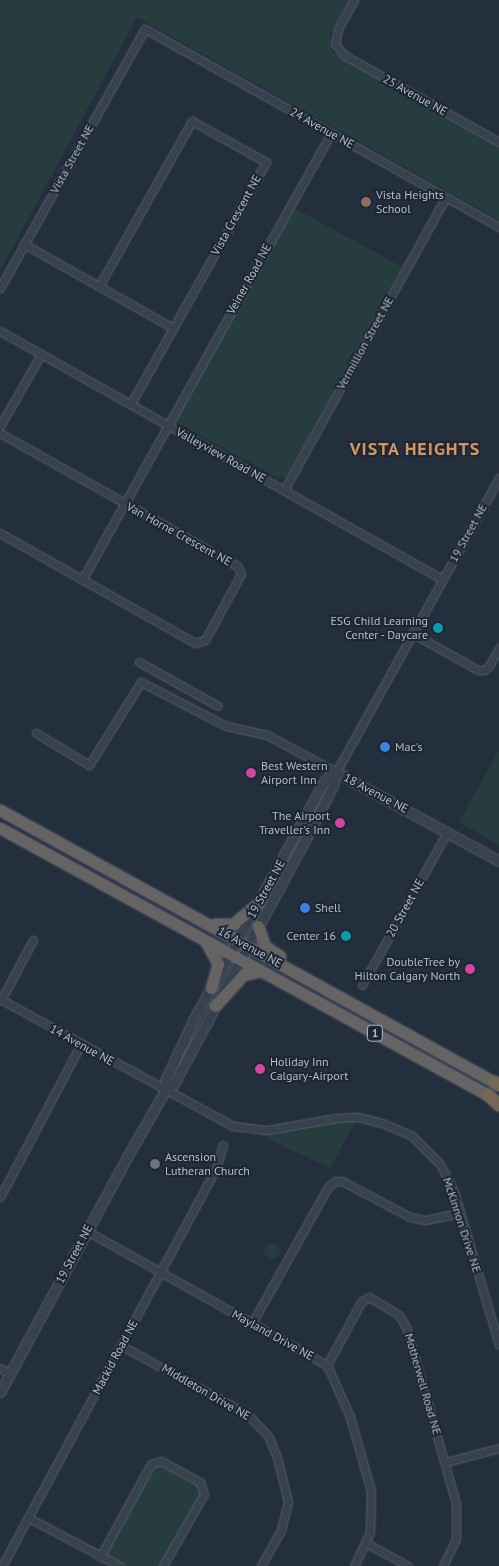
<!DOCTYPE html>
<style>
body{margin:0}
#map{position:relative;width:499px;height:1566px;overflow:hidden;background:#242f3e;font-family:"PT Sans",sans-serif}
div>[style]{position:absolute}
.green>*{inset:0;background:#263c3f}
.round{border-radius:50%}
.roads{filter:drop-shadow(0 0 1px #565f6c) drop-shadow(0 0 1px #565f6c)}
.minor>*{height:7px;margin:-3.5px;padding:0 3.5px;transform-origin:3.5px;border-radius:3.5px;background:#38414e}
.tertiary>*{height:9px;margin:-4.5px;padding:0 4.5px;transform-origin:4.5px;border-radius:4.5px;background:#38414e}
.trunk>*{height:11px;margin:-5.5px;padding:0 5.5px;transform-origin:5.5px;border-radius:5.5px;background:#656462}
.motorway>*{height:12px;margin:-6px;padding:0 6px;transform-origin:6px;border-radius:6px;background:#746855}
.dots>*{width:14px;height:14px;translate:-50% -50%;box-sizing:border-box;border:2px solid #1d2633;border-radius:50%}
span{translate:-50% -50%;white-space:nowrap;text-align:center;line-height:1.15;-webkit-text-stroke:4px #1d2633;paint-order:stroke}
.shield-label span{padding:1px 4px;background:#1d2633;border:1px solid;border-radius:4px;-webkit-text-stroke-width:0}
.shield-label{font-size:11px;color:#b4bcc9;font-weight:700}
.street-label{font-size:12px;color:#b4bcc9}
.poi-label{font-size:12px;color:#b4bcc9}
.left{translate:0 -50%;text-align:left}
.right{translate:-100% -50%;text-align:right}
.district-label{font-size:18px;color:#d59563;font-weight:700;letter-spacing:1px}
</style>
<div id="map">
<div class="green">
<i style="clip-path:polygon(0 0,349px 0,330px 34px,332px 52px,499px 147px,499px 220px,137px 17px,0 271px)"></i>
<i style="clip-path:polygon(294px 208px,402px 267px,286px 477px,278px 478px,174px 421px)"></i>
<i style="clip-path:polygon(499px 750px,499px 845px,459px 822px)"></i>
<i style="clip-path:polygon(358px 1117px,330px 1168px,268px 1139px,258px 1130px)"></i>
<i class="round" style="left:264px;top:1243px;width:16px;height:16px"></i>
<i style="clip-path:polygon(161px 1461px,200px 1482px,204px 1494px,163px 1566px,117px 1566px,100px 1557px,151px 1464px)"></i>
</div>
<div class="roads">
<div class="minor">
<i style="left:354px;top:0;width:33px;rotate:119deg"></i>
<i style="left:338px;top:29px;width:15px;rotate:101deg"></i>
<i style="left:335px;top:44px;width:14px;rotate:51deg"></i>
<i style="left:344px;top:55px;width:178px;rotate:29.3deg"></i>
<i style="left:24px;top:244px;width:171px;rotate:29.4deg"></i>
<i style="left:99px;top:286px;width:189px;rotate:-60.6deg"></i>
<i style="left:192px;top:121px;width:85px;rotate:29deg"></i>
<i style="left:266px;top:162px;width:277px;rotate:119.2deg"></i>
<i style="left:0;top:288px;width:297px;rotate:-60.8deg"></i>
<i style="left:145px;top:29px;width:406px;rotate:29.2deg"></i>
<i style="left:0;top:331px;width:507px;rotate:29.3deg"></i>
<i style="left:0;top:426px;width:83px;rotate:-60.3deg"></i>
<i style="left:0;top:433px;width:272px;rotate:29.3deg"></i>
<i style="left:237px;top:566px;width:9px;rotate:63deg"></i>
<i style="left:241px;top:574px;width:75px;rotate:118.6deg"></i>
<i style="left:205px;top:640px;width:10px;rotate:163deg"></i>
<i style="left:195px;top:643px;width:224px;rotate:-150.6deg"></i>
<i style="left:284px;top:490px;width:335px;rotate:-61.1deg"></i>
<i style="left:82px;top:580px;width:512px;rotate:-60.88deg"></i>
<i style="left:412px;top:633px;width:76px;rotate:29.3deg"></i>
<i style="left:478px;top:670px;width:6px"></i>
<i style="left:484px;top:670px;width:6px;rotate:-39deg"></i>
<i style="left:489px;top:666px;width:21px;rotate:-61deg"></i>
<i style="left:139px;top:662px;width:90px;rotate:29.1deg"></i>
<i style="left:36px;top:733px;width:62px;rotate:31.1deg"></i>
<i style="left:89px;top:765px;width:98px;rotate:-57.9deg"></i>
<i style="left:141px;top:682px;width:96px;rotate:27.4deg"></i>
<i style="left:226px;top:726px;width:42px;rotate:12.4deg"></i>
<i style="left:267px;top:735px;width:78px;rotate:28.2deg"></i>
<i style="left:336px;top:772px;width:336px;rotate:-61deg"></i>
<i style="left:362px;top:985px;width:175px;rotate:-60.9deg"></i>
<i style="left:0;top:999px;width:265px;rotate:28.6deg"></i>
<i style="left:233px;top:1126px;width:34px;rotate:7deg"></i>
<i style="left:267px;top:1130px;width:70px;rotate:-9.9deg"></i>
<i style="left:336px;top:1118px;width:22px;rotate:-3deg"></i>
<i style="left:358px;top:1117px;width:25px;rotate:14deg"></i>
<i style="left:382px;top:1123px;width:33px;rotate:23deg"></i>
<i style="left:412px;top:1136px;width:40px;rotate:45deg"></i>
<i style="left:440px;top:1164px;width:31px;rotate:63deg"></i>
<i style="left:454px;top:1192px;width:159px;rotate:73.6deg"></i>
<i style="left:1px;top:1000px;width:68px;rotate:-61.9deg"></i>
<i style="left:0;top:1197px;width:173px;rotate:-62.1deg"></i>
<i style="left:87px;top:1231px;width:275px;rotate:29.2deg"></i>
<i style="left:327px;top:1365px;width:57px;rotate:66.1deg"></i>
<i style="left:350px;top:1417px;width:77px;rotate:74.2deg"></i>
<i style="left:371px;top:1491px;width:41px;rotate:91.4deg"></i>
<i style="left:370px;top:1532px;width:38px;rotate:115deg"></i>
<i style="left:252px;top:1323px;width:156px;rotate:-60.8deg"></i>
<i style="left:328px;top:1187px;width:9px;rotate:-41deg"></i>
<i style="left:335px;top:1181px;width:7px"></i>
<i style="left:342px;top:1181px;width:77px;rotate:27.9deg"></i>
<i style="left:410px;top:1217px;width:16px;rotate:11deg"></i>
<i style="left:426px;top:1220px;width:35px;rotate:-12deg"></i>
<i style="left:122px;top:1346px;width:142px;rotate:28.5deg"></i>
<i style="left:247px;top:1414px;width:30px;rotate:46deg"></i>
<i style="left:268px;top:1436px;width:23px;rotate:67deg"></i>
<i style="left:277px;top:1457px;width:46px;rotate:76.3deg"></i>
<i style="left:288px;top:1502px;width:29px;rotate:104deg"></i>
<i style="left:281px;top:1530px;width:41px;rotate:119.1deg"></i>
<i style="left:327px;top:1365px;width:72px;rotate:-61.6deg"></i>
<i style="left:361px;top:1302px;width:9px;rotate:-32deg"></i>
<i style="left:369px;top:1297px;width:35px;rotate:31deg"></i>
<i style="left:399px;top:1315px;width:14px;rotate:60deg"></i>
<i style="left:406px;top:1327px;width:184px;rotate:74.2deg"></i>
<i style="left:456px;top:1504px;width:35px;rotate:90deg"></i>
<i style="left:456px;top:1539px;width:30px;rotate:116deg"></i>
<i style="left:0;top:1368px;width:12px;rotate:31deg"></i>
<i style="left:446px;top:1462px;width:55px;rotate:-14.8deg"></i>
<i style="left:29px;top:1518px;width:103px;rotate:27.8deg"></i>
<i style="left:366px;top:1543px;width:48px;rotate:28.7deg"></i>
<i style="left:100px;top:1557px;width:106px;rotate:-61.3deg"></i>
<i style="left:151px;top:1464px;width:10px;rotate:-17deg"></i>
<i style="left:161px;top:1461px;width:44px;rotate:28.3deg"></i>
<i style="left:200px;top:1482px;width:13px;rotate:72deg"></i>
<i style="left:204px;top:1494px;width:83px;rotate:119.7deg"></i>
<i style="left:2px;top:1566px;width:451px;rotate:-61.7deg"></i>
<i style="left:216px;top:1169px;width:25px;rotate:-74deg"></i>
</div>
<div class="tertiary">
<i style="left:336px;top:772px;width:186px;rotate:28.6deg"></i>
<i style="left:165px;top:1091px;width:10px;rotate:-90deg"></i>
<i style="left:165px;top:1081px;width:68px;rotate:-64.9deg"></i>
<i style="left:194px;top:1019px;width:273px;rotate:-61.3deg"></i>
<i style="left:325px;top:780px;width:14px;rotate:-36deg"></i>
<i style="left:0;top:1392px;width:267px;rotate:-61.6deg"></i>
<i style="left:127px;top:1157px;width:76px;rotate:-60.1deg"></i>
<i style="left:165px;top:1091px;width:10px;rotate:-37deg"></i>
<i style="left:173px;top:1085px;width:293px;rotate:-61.7deg"></i>
<i style="left:312px;top:827px;width:47px;rotate:-63.4deg"></i>
<i style="left:333px;top:785px;width:13px;rotate:-77deg"></i>
</div>
<div class="trunk">
<i style="left:0;top:810px;width:564px;rotate:28.84deg"></i>
<i style="left:0;top:828px;width:556px;rotate:28.68deg"></i>
<i style="left:215px;top:924px;width:18px"></i>
<i style="left:233px;top:924px;width:34px;rotate:-40deg"></i>
<i style="left:258px;top:926px;width:21px;rotate:71deg"></i>
<i style="left:265px;top:946px;width:18px;rotate:34deg"></i>
<i style="left:206px;top:942px;width:25px;rotate:61deg"></i>
<i style="left:218px;top:964px;width:25px;rotate:106deg"></i>
<i style="left:215px;top:1006px;width:42px;rotate:-47.9deg"></i>
<i style="left:243px;top:975px;width:18px;rotate:-13deg"></i>
</div>
<div class="motorway">
<i style="left:494px;top:1082px;width:6px;rotate:31deg"></i>
<i style="left:488px;top:1095px;width:15px;rotate:42deg"></i>
</div>
</div>
<div class="dots">
<i style="left:366px;top:202px;background:#8d6e63"></i>
<i style="left:438px;top:628px;background:#0f9aa8"></i>
<i style="left:385px;top:747px;background:#3f7fe0"></i>
<i style="left:251px;top:773px;background:#d1479c"></i>
<i style="left:340px;top:823px;background:#d1479c"></i>
<i style="left:305px;top:908px;background:#3f7fe0"></i>
<i style="left:346px;top:936px;background:#0f9aa8"></i>
<i style="left:470px;top:969px;background:#d1479c"></i>
<i style="left:260px;top:1069px;background:#d1479c"></i>
<i style="left:155px;top:1164px;background:#6b7280"></i>
</div>
<div class="shield-label">
<span style="left:375px;top:1033px">1</span>
</div>
<div class="street-label">
<span style="left:415px;top:95px;rotate:29deg">25 Avenue NE</span>
<span style="left:322px;top:128px;rotate:29deg">24 Avenue NE</span>
<span style="left:72px;top:159px;rotate:-61deg">Vista Street NE</span>
<span style="left:236px;top:215px;rotate:-61deg">Vista Crescent NE</span>
<span style="left:249px;top:279px;rotate:-61deg">Veiner Road NE</span>
<span style="left:365px;top:343px;rotate:-61deg">Vermillion Street NE</span>
<span style="left:221px;top:455px;rotate:29deg">Valleyview Road NE</span>
<span style="left:468px;top:533px;rotate:-61deg">19 Street NE</span>
<span style="left:179px;top:534px;rotate:29deg">Van Horne Crescent NE</span>
<span style="left:376px;top:793px;rotate:28deg">18 Avenue NE</span>
<span style="left:266px;top:889px;rotate:-61deg">19 Street NE</span>
<span style="left:405px;top:908px;rotate:-61deg">20 Street NE</span>
<span style="left:250px;top:947px;rotate:29deg">16 Avenue NE</span>
<span style="left:82px;top:1045px;rotate:29deg">14 Avenue NE</span>
<span style="left:462px;top:1225px;rotate:72deg">McKinnon Drive NE</span>
<span style="left:74px;top:1254px;rotate:-62deg">19 Street NE</span>
<span style="left:273px;top:1335px;rotate:29deg">Mayland Drive NE</span>
<span style="left:115px;top:1357px;rotate:-62deg">Mackid Road NE</span>
<span style="left:423px;top:1384px;rotate:74deg">Motherwell Road NE</span>
<span style="left:206px;top:1392px;rotate:30deg">Middleton Drive NE</span>
</div>
<div class="poi-label">
<span class="left" style="left:376px;top:202px">Vista Heights<br>School</span>
<span class="right" style="left:428px;top:628px">ESG Child Learning<br>Center - Daycare</span>
<span class="left" style="left:395px;top:747px">Mac's</span>
<span class="left" style="left:261px;top:773px">Best Western<br>Airport Inn</span>
<span class="right" style="left:330px;top:823px">The Airport<br>Traveller's Inn</span>
<span class="left" style="left:315px;top:908px">Shell</span>
<span class="right" style="left:336px;top:936px">Center 16</span>
<span class="right" style="left:460px;top:969px">DoubleTree by<br>Hilton Calgary North</span>
<span class="left" style="left:270px;top:1069px">Holiday Inn<br>Calgary-Airport</span>
<span class="left" style="left:165px;top:1164px">Ascension<br>Lutheran Church</span>
</div>
<div class="district-label">
<span style="left:415px;top:449px">VISTA HEIGHTS</span>
</div>
</div>
